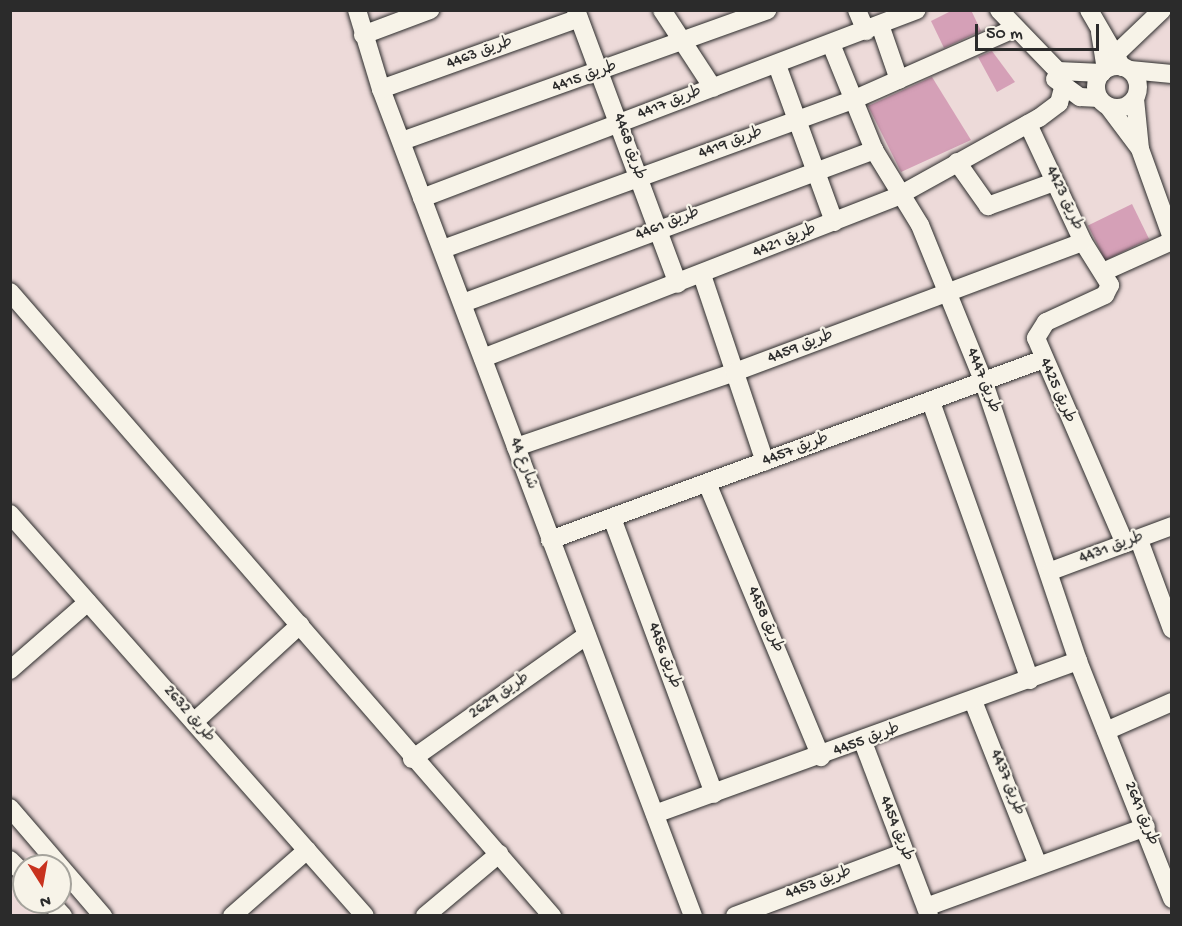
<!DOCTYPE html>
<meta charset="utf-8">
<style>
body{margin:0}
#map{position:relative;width:1182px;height:926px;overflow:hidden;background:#eddad9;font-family:"Gochi Hand","Playpen Sans Arabic",sans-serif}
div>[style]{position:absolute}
.building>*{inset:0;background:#d5a0b7;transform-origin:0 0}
.roads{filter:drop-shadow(0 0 2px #2b2b2b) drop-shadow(0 0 2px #2b2b2b)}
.minor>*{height:18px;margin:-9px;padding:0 9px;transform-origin:9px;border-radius:9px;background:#f7f3e8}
.minor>.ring{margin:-9px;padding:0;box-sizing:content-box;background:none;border:18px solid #f7f3e8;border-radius:50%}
span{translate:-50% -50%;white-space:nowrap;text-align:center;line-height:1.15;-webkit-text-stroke:4.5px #f7f3e8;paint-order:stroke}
.street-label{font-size:16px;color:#2b2b2b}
.frame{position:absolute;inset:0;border:12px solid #2b2b2b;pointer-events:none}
.north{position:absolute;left:12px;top:854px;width:60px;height:60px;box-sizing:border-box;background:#f7f3e8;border:2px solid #a5a39c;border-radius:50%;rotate:169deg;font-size:16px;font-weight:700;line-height:24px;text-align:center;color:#2b2b2b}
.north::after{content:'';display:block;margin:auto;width:21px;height:27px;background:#c8321e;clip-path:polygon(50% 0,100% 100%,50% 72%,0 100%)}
.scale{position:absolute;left:975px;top:24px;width:124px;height:27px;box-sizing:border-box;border:3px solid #2b2b2b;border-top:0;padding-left:8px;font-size:18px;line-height:21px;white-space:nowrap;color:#2b2b2b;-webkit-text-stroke:4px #f7f3e8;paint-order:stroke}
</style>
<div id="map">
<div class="building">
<i style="clip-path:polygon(953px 10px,971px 10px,981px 31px,944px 48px,931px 21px)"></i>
<i style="clip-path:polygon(992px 51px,1015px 82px,997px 92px,978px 57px)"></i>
<i style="clip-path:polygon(932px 77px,971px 140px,901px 172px,868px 106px)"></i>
<i style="left:1132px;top:204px;width:39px;height:49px;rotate:64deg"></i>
</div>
<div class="roads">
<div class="minor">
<i style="left:357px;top:10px;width:83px;rotate:73.1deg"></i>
<i style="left:381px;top:89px;width:884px;rotate:69.33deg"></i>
<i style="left:576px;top:10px;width:292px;rotate:69.6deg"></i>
<i style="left:662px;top:10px;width:93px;rotate:56.8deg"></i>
<i style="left:857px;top:10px;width:23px;rotate:67deg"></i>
<i style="left:999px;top:10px;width:85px;rotate:46deg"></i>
<i style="left:1058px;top:71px;width:44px;rotate:2.6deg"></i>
<i style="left:1089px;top:10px;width:66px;rotate:59.9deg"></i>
<i style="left:880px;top:25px;width:58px;rotate:70.9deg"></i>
<i style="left:1100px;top:32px;width:37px;rotate:81deg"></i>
<i style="left:363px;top:35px;width:72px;rotate:-20.5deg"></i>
<i style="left:831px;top:44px;width:114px;rotate:67.9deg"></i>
<i style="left:874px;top:150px;width:88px;rotate:58.5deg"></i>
<i style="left:920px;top:225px;width:170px;rotate:67.9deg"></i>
<i style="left:984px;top:383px;width:293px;rotate:71.3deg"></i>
<i style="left:1078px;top:661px;width:256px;rotate:68.4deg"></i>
<i style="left:1117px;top:53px;width:62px;rotate:-43.7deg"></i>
<i style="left:777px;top:65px;width:167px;rotate:70deg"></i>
<i class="ring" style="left:1096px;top:66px;width:24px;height:24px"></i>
<i style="left:1130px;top:70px;width:42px;rotate:5.4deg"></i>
<i style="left:1055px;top:79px;width:31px;rotate:36deg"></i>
<i style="left:1080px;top:97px;width:19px;rotate:3deg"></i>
<i style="left:381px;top:89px;width:210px;rotate:-19.7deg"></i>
<i style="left:1135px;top:99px;width:50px;rotate:84.3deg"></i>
<i style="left:1140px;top:149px;width:95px;rotate:70.2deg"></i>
<i style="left:1108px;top:106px;width:50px;rotate:53.1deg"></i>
<i style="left:1028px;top:124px;width:130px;rotate:65deg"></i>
<i style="left:1083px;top:242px;width:51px;rotate:57.9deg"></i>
<i style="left:1110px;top:285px;width:11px;rotate:117deg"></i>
<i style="left:1105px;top:295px;width:65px;rotate:155.4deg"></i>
<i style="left:1046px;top:322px;width:19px;rotate:122deg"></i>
<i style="left:1036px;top:338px;width:224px;rotate:66.6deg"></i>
<i style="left:402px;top:141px;width:388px;rotate:-19.7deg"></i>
<i style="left:957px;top:162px;width:54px;rotate:54.8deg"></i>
<i style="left:988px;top:206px;width:70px;rotate:-20deg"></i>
<i style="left:422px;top:198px;width:529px;rotate:-20.8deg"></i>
<i style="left:443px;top:249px;width:438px;rotate:-20deg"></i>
<i style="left:855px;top:99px;width:174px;rotate:-23.8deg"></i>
<i style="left:1103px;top:272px;width:76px;rotate:-24.2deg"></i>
<i style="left:702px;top:275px;width:197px;rotate:71.4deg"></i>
<i style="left:10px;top:292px;width:827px;rotate:49.02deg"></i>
<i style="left:463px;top:303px;width:439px;rotate:-20.4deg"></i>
<i style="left:483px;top:358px;width:445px;rotate:-21.3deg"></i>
<i style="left:898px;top:196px;width:161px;rotate:-29deg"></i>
<i style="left:1039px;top:118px;width:25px;rotate:-37deg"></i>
<i style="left:1059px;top:103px;width:16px;rotate:-75deg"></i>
<i style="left:931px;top:402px;width:295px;rotate:70.4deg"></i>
<i style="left:516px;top:447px;width:231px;rotate:-18.9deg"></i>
<i style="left:735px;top:372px;width:371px;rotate:-20.5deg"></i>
<i style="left:707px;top:483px;width:297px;rotate:67.4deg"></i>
<i style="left:10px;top:514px;width:536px;rotate:48.55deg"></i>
<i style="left:612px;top:518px;width:294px;rotate:69.7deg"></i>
<i style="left:550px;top:540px;width:523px;rotate:-20.13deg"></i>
<i style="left:1139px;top:540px;width:95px;rotate:69.7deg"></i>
<i style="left:1051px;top:571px;width:129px;rotate:-20.4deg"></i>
<i style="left:10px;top:670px;width:103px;rotate:-41.1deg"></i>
<i style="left:973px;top:701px;width:176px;rotate:68.4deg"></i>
<i style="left:194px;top:722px;width:144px;rotate:-42.5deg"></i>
<i style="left:1106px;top:731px;width:72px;rotate:-23.7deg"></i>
<i style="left:863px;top:742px;width:186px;rotate:69.2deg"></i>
<i style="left:412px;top:759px;width:214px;rotate:-35.3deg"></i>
<i style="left:10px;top:808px;width:143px;rotate:49.3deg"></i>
<i style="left:655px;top:814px;width:450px;rotate:-19.9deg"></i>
<i style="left:10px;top:860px;width:20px;rotate:45deg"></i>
<i style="left:50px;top:902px;width:19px;rotate:47deg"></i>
<i style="left:926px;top:907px;width:234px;rotate:-20deg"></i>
<i style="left:232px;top:916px;width:100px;rotate:-41.3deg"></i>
<i style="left:425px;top:916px;width:97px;rotate:-40deg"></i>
<i style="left:735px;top:916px;width:179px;rotate:-20.6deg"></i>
</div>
</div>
<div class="street-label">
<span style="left:480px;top:54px;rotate:-20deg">طريق 4463</span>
<span style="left:585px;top:78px;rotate:-19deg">طريق 4415</span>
<span style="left:670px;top:104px;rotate:-21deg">طريق 4417</span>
<span style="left:731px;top:144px;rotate:-20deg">طريق 4419</span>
<span style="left:628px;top:147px;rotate:71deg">طريق 4468</span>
<span style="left:1063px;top:199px;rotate:65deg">طريق 4423</span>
<span style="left:668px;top:225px;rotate:-21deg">طريق 4461</span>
<span style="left:785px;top:242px;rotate:-22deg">طريق 4421</span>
<span style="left:801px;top:348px;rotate:-21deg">طريق 4459</span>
<span style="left:982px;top:381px;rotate:69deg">طريق 4447</span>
<span style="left:1056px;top:391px;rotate:67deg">طريق 4425</span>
<span style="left:796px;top:451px;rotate:-20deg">طريق 4457</span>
<span style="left:522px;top:464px;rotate:70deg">شارع 44</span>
<span style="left:1112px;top:549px;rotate:-20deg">طريق 4431</span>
<span style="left:764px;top:620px;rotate:67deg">طريق 4458</span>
<span style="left:663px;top:656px;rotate:70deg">طريق 4456</span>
<span style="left:500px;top:697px;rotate:-35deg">طريق 2629</span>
<span style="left:188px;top:715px;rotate:49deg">طريق 2632</span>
<span style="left:867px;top:741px;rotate:-20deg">طريق 4455</span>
<span style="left:1006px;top:783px;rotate:68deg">طريق 4437</span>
<span style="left:1140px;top:814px;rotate:68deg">طريق 2641</span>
<span style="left:895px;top:829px;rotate:69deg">طريق 4454</span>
<span style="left:819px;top:884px;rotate:-20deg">طريق 4453</span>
</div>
<div class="frame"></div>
<div class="north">N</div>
<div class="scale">50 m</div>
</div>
